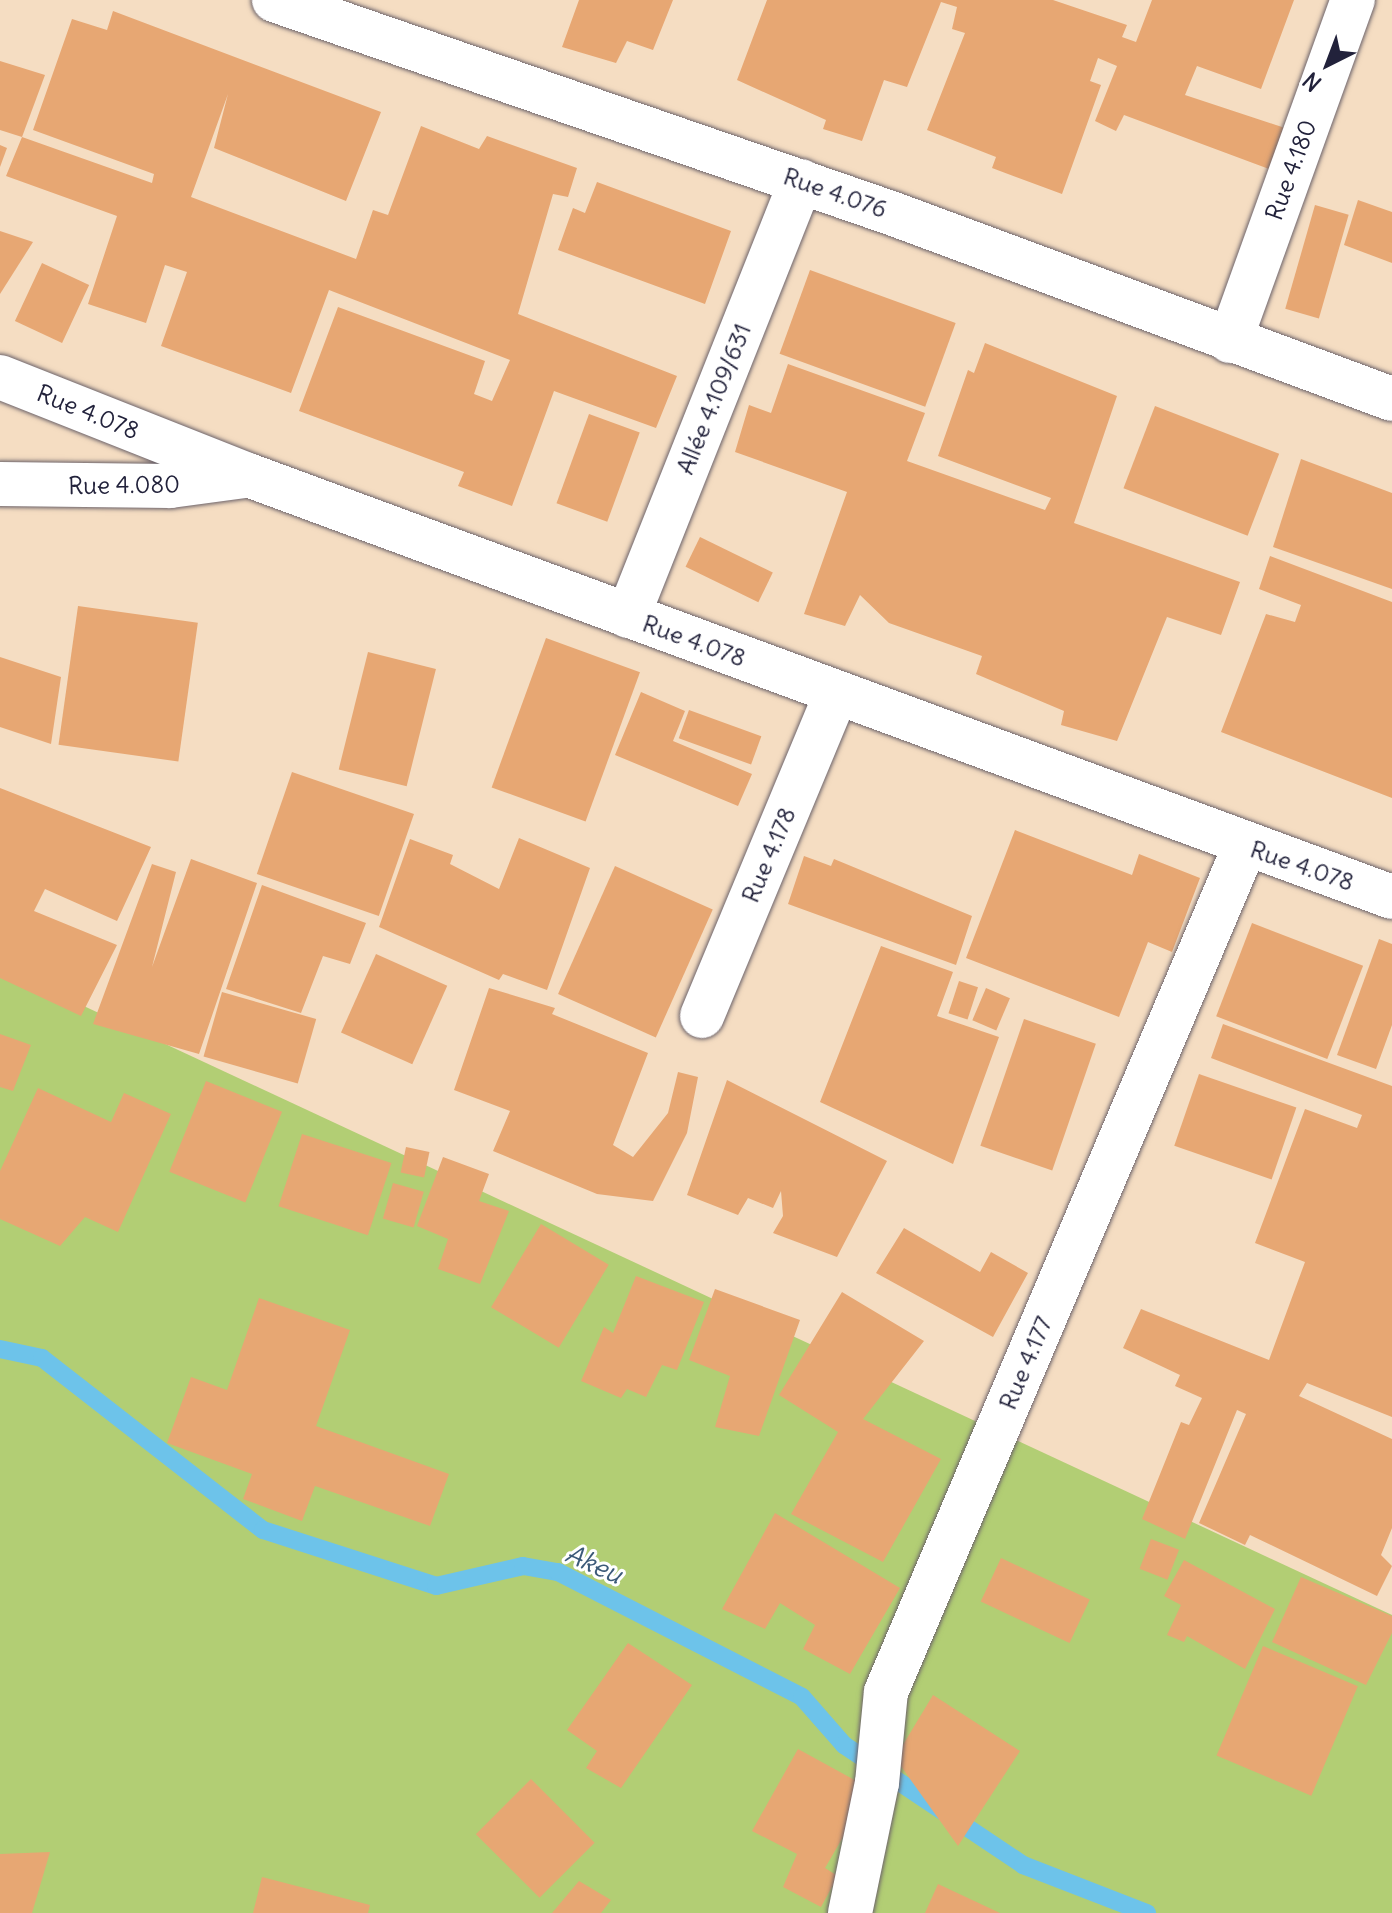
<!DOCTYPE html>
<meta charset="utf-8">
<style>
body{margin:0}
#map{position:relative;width:1392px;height:1913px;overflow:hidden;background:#f5ddc2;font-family:Delius,sans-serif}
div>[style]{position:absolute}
.green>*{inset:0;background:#b2ce74}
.stream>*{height:18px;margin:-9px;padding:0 9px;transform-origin:9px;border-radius:9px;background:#6dc3ea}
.building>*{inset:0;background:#e7a773;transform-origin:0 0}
.roads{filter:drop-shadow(0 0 2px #6c636a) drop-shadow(0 0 2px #6c636a)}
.minor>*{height:44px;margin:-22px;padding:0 22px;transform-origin:22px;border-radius:22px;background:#fff}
span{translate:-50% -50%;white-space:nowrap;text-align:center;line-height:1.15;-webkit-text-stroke:6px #fff;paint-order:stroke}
.street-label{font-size:24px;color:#22223b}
.water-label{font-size:26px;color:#3c5a78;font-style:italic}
.north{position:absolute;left:1288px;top:24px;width:80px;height:80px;-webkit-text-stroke:6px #fff;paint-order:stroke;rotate:222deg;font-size:22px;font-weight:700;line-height:32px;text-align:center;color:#22223b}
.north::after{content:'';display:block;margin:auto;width:28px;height:36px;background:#22223b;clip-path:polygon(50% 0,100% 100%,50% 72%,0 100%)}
</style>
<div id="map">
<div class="green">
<i style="clip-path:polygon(0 967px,1392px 1615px,1392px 1913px,0 1913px)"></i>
</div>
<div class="stream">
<i style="left:0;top:1349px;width:43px;rotate:12.1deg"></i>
<i style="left:42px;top:1358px;width:280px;rotate:37.9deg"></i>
<i style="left:263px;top:1530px;width:182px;rotate:17.9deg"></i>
<i style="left:436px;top:1586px;width:89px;rotate:-12.9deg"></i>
<i style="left:523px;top:1566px;width:36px;rotate:10deg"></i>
<i style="left:558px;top:1572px;width:274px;rotate:27.1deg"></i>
<i style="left:802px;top:1697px;width:64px;rotate:48.8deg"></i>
<i style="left:844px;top:1745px;width:216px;rotate:33.8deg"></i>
<i style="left:1023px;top:1865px;width:133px;rotate:21.2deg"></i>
</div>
<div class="building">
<i style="clip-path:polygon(579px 0,673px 0,653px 50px,627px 41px,616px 63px,562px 47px)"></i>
<i style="clip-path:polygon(767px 0,1053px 0,1127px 25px,1122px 37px,1136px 42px,1152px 0,1294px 0,1261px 89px,1197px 66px,1185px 95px,1285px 128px,1269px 169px,1124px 115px,1116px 131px,1095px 121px,1117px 66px,1098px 58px,1090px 81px,1101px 85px,1062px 194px,992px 168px,996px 157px,927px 130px,965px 33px,952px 29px,957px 7px,941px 2px,907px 87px,884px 80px,862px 141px,823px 129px,826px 120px,737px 80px)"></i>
<i style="clip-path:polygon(113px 11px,381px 112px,346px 201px,214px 148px,228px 94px,191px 197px,356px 259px,373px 210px,388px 215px,421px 126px,479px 149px,487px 136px,577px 168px,568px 197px,553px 194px,518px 314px,677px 376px,656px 428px,554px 391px,512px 506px,458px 486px,464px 472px,299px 411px,338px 307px,485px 361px,474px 394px,492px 401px,510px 360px,329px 290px,291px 393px,161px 346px,187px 272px,165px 265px,146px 323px,88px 304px,117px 216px,6px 176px,22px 137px,152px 183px,154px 174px,33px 130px,72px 19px,107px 30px)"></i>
<i style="clip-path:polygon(0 61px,45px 75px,22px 137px,0 130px)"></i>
<i style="clip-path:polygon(0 145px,7px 148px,0 167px)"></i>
<i style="clip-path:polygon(597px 182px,731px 231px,705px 304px,558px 250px,573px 208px,585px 213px)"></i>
<i style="clip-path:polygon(1358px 200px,1392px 212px,1392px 263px,1344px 245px)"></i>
<i style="left:1315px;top:205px;width:35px;height:108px;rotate:16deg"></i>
<i style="clip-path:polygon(0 231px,33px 242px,0 294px)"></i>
<i style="left:42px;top:263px;width:52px;height:64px;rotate:25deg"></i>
<i style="left:810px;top:270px;width:155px;height:89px;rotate:20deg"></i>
<i style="clip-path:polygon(985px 343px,1117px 396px,1074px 523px,1240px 582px,1221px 635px,1167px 617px,1117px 741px,1061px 725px,1064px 711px,976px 674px,982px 656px,889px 623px,860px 595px,845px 626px,804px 614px,847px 492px,735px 452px,749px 405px,771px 413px,788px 364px,925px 413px,907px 461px,1045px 510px,1051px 498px,938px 456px,968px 370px,974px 373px)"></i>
<i style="left:1155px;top:406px;width:133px;height:88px;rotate:21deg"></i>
<i style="left:589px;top:414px;width:54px;height:95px;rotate:20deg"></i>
<i style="clip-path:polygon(1301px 459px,1392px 493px,1392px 589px,1273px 547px)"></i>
<i style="left:700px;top:537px;width:81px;height:33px;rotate:26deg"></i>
<i style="clip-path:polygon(1270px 556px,1392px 602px,1392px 798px,1221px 732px,1266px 614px,1295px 622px,1301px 605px,1259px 589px)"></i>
<i style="left:78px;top:606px;width:121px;height:140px;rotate:8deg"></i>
<i style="left:546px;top:638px;width:100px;height:159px;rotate:20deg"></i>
<i style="left:368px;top:652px;width:70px;height:121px;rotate:14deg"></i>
<i style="clip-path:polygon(0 657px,61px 677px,51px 744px,0 727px)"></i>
<i style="clip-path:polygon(641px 692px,685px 711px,673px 741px,752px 774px,738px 806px,615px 755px)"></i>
<i style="left:689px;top:710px;width:77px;height:30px;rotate:20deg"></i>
<i style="left:292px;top:772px;width:129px;height:108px;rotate:19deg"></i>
<i style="clip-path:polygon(0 788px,151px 847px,117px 921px,45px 889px,34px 911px,117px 945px,81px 1016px,0 978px)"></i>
<i style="clip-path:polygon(1015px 830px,1132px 875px,1139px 854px,1200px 878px,1172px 952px,1148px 942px,1119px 1017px,966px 958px)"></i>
<i style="clip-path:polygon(519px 838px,590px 868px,547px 990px,503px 974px,499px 980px,379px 927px,410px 839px,453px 855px,450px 864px,499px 889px)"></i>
<i style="clip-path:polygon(804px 856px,831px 866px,834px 859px,972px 916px,956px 965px,788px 904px)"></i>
<i style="clip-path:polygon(191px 859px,257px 883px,199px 1054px,93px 1024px,152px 864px,176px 872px,152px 967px)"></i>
<i style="left:615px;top:866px;width:107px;height:140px;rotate:24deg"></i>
<i style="clip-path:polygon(262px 885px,366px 923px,350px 964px,323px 956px,301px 1013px,226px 989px)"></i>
<i style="left:1252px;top:923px;width:119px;height:100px;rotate:21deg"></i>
<i style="clip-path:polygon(1379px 939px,1392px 944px,1392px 1025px,1376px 1069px,1337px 1055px)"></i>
<i style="clip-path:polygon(881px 946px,953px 972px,937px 1016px,999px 1037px,953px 1164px,820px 1102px)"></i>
<i style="left:376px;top:954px;width:78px;height:86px;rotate:24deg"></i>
<i style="left:959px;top:981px;width:20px;height:34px;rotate:18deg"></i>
<i style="clip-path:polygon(489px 988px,555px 1008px,552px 1014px,648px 1053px,613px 1145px,633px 1157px,668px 1113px,678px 1072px,698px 1077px,687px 1133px,653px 1201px,597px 1194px,493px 1151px,510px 1111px,454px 1090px)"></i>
<i style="left:986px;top:988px;width:26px;height:35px;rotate:23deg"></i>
<i style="left:222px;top:992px;width:98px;height:67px;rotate:16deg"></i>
<i style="left:1024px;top:1019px;width:76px;height:134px;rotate:19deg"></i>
<i style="clip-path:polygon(1223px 1024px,1392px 1086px,1392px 1417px,1307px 1383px,1299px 1396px,1392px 1439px,1392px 1528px,1381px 1555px,1392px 1566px,1377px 1596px,1250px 1535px,1245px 1545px,1199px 1523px,1246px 1414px,1237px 1410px,1185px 1539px,1142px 1519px,1181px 1422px,1189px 1425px,1202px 1398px,1175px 1386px,1180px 1375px,1123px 1348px,1141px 1309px,1269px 1360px,1305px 1262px,1255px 1243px,1305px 1109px,1357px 1128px,1362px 1115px,1211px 1058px)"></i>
<i style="clip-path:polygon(0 1034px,31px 1045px,13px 1091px,0 1087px)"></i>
<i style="left:1199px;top:1074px;width:103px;height:76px;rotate:19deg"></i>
<i style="clip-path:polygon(727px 1080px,887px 1161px,837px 1257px,773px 1233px,783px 1216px,781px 1191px,773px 1208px,748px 1198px,738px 1215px,687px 1195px)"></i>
<i style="left:206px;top:1081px;width:82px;height:98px;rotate:22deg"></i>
<i style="clip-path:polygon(38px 1088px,111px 1122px,124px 1093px,171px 1114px,118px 1232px,85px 1217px,60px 1246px,0 1219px,0 1171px)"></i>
<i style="left:302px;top:1134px;width:94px;height:76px;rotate:18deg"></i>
<i style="left:406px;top:1147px;width:24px;height:26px;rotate:12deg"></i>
<i style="clip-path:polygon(443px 1157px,489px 1174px,479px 1201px,509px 1211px,480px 1284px,438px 1269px,448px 1239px,417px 1226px)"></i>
<i style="left:393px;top:1183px;width:32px;height:37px;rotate:16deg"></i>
<i style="left:541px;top:1224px;width:79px;height:97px;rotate:31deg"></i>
<i style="clip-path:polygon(904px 1228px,980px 1272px,991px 1252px,1028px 1273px,993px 1337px,876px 1273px)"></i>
<i style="clip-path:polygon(636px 1276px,704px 1302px,677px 1370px,662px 1365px,646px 1397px,627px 1389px,621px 1398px,581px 1381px,604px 1327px,613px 1333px)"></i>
<i style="clip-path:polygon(715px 1289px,800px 1320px,759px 1436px,715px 1427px,730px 1376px,689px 1360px)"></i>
<i style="clip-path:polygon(842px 1292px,924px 1341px,863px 1419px,941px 1459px,883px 1562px,791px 1514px,838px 1432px,779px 1395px)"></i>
<i style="clip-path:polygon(259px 1298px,350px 1330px,316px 1426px,449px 1474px,430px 1526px,315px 1486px,302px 1521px,243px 1499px,252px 1474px,167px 1443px,191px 1377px,227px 1390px)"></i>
<i style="clip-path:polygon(775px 1513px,900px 1588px,850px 1674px,803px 1649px,815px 1625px,780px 1603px,765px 1629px,722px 1609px)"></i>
<i style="left:1151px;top:1539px;width:30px;height:32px;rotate:21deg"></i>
<i style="left:1001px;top:1558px;width:98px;height:48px;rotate:25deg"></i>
<i style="clip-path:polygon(1184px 1560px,1275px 1609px,1245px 1669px,1187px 1636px,1184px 1642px,1167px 1635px,1181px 1605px,1164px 1596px)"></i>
<i style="clip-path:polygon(1301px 1577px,1392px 1616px,1392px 1633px,1366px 1685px,1272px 1642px)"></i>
<i style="clip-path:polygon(628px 1643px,692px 1685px,621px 1788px,586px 1768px,597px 1751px,567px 1730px)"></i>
<i style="left:1263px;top:1646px;width:103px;height:119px;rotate:23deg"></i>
<i style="clip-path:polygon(933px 1695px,1020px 1751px,958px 1846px,895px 1758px)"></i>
<i style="clip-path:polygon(798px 1749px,871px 1789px,825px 1868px,838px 1876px,821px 1907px,783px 1887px,797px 1854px,752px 1831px)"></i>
<i style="left:531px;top:1779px;width:90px;height:78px;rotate:45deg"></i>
<i style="clip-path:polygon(50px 1852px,32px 1913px,0 1913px,0 1854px)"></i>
<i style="clip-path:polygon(262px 1877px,370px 1905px,368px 1913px,253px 1913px)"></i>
<i style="clip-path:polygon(579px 1881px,611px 1900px,601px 1913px,552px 1913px)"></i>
<i style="clip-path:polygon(938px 1884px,1000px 1913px,925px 1913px)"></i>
</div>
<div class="roads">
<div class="minor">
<i style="left:274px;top:0;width:653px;rotate:19.05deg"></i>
<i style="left:891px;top:213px;width:534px;rotate:20.37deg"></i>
<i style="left:1230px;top:341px;width:363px;rotate:-70.2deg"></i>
<i style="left:0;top:377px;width:267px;rotate:21.6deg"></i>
<i style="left:248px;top:475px;width:1219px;rotate:20.25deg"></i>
<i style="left:0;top:484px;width:170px;rotate:0.7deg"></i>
<i style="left:170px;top:486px;width:76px;rotate:-7.6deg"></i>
<i style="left:628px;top:616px;width:468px;rotate:-68.3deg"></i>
<i style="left:702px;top:1016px;width:349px;rotate:-67.4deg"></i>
<i style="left:850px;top:1913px;width:133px;rotate:-78.3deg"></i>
<i style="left:877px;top:1783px;width:91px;rotate:-84.4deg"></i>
<i style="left:886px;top:1692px;width:919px;rotate:-67.01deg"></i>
</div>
</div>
<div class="street-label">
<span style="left:1291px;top:170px;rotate:-70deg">Rue 4.180</span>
<span style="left:835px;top:193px;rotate:19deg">Rue 4.076</span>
<span style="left:714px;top:399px;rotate:-68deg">Allée 4.109/631</span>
<span style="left:88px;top:412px;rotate:22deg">Rue 4.078</span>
<span style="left:124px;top:485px;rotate:-1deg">Rue 4.080</span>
<span style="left:694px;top:641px;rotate:20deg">Rue 4.078</span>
<span style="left:769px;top:855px;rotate:-67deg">Rue 4.178</span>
<span style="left:1302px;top:866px;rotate:19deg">Rue 4.078</span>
<span style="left:1026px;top:1363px;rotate:-67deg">Rue 4.177</span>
</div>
<div class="water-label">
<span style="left:594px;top:1564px;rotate:24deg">Akeu</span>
</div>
<div class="north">N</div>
</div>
